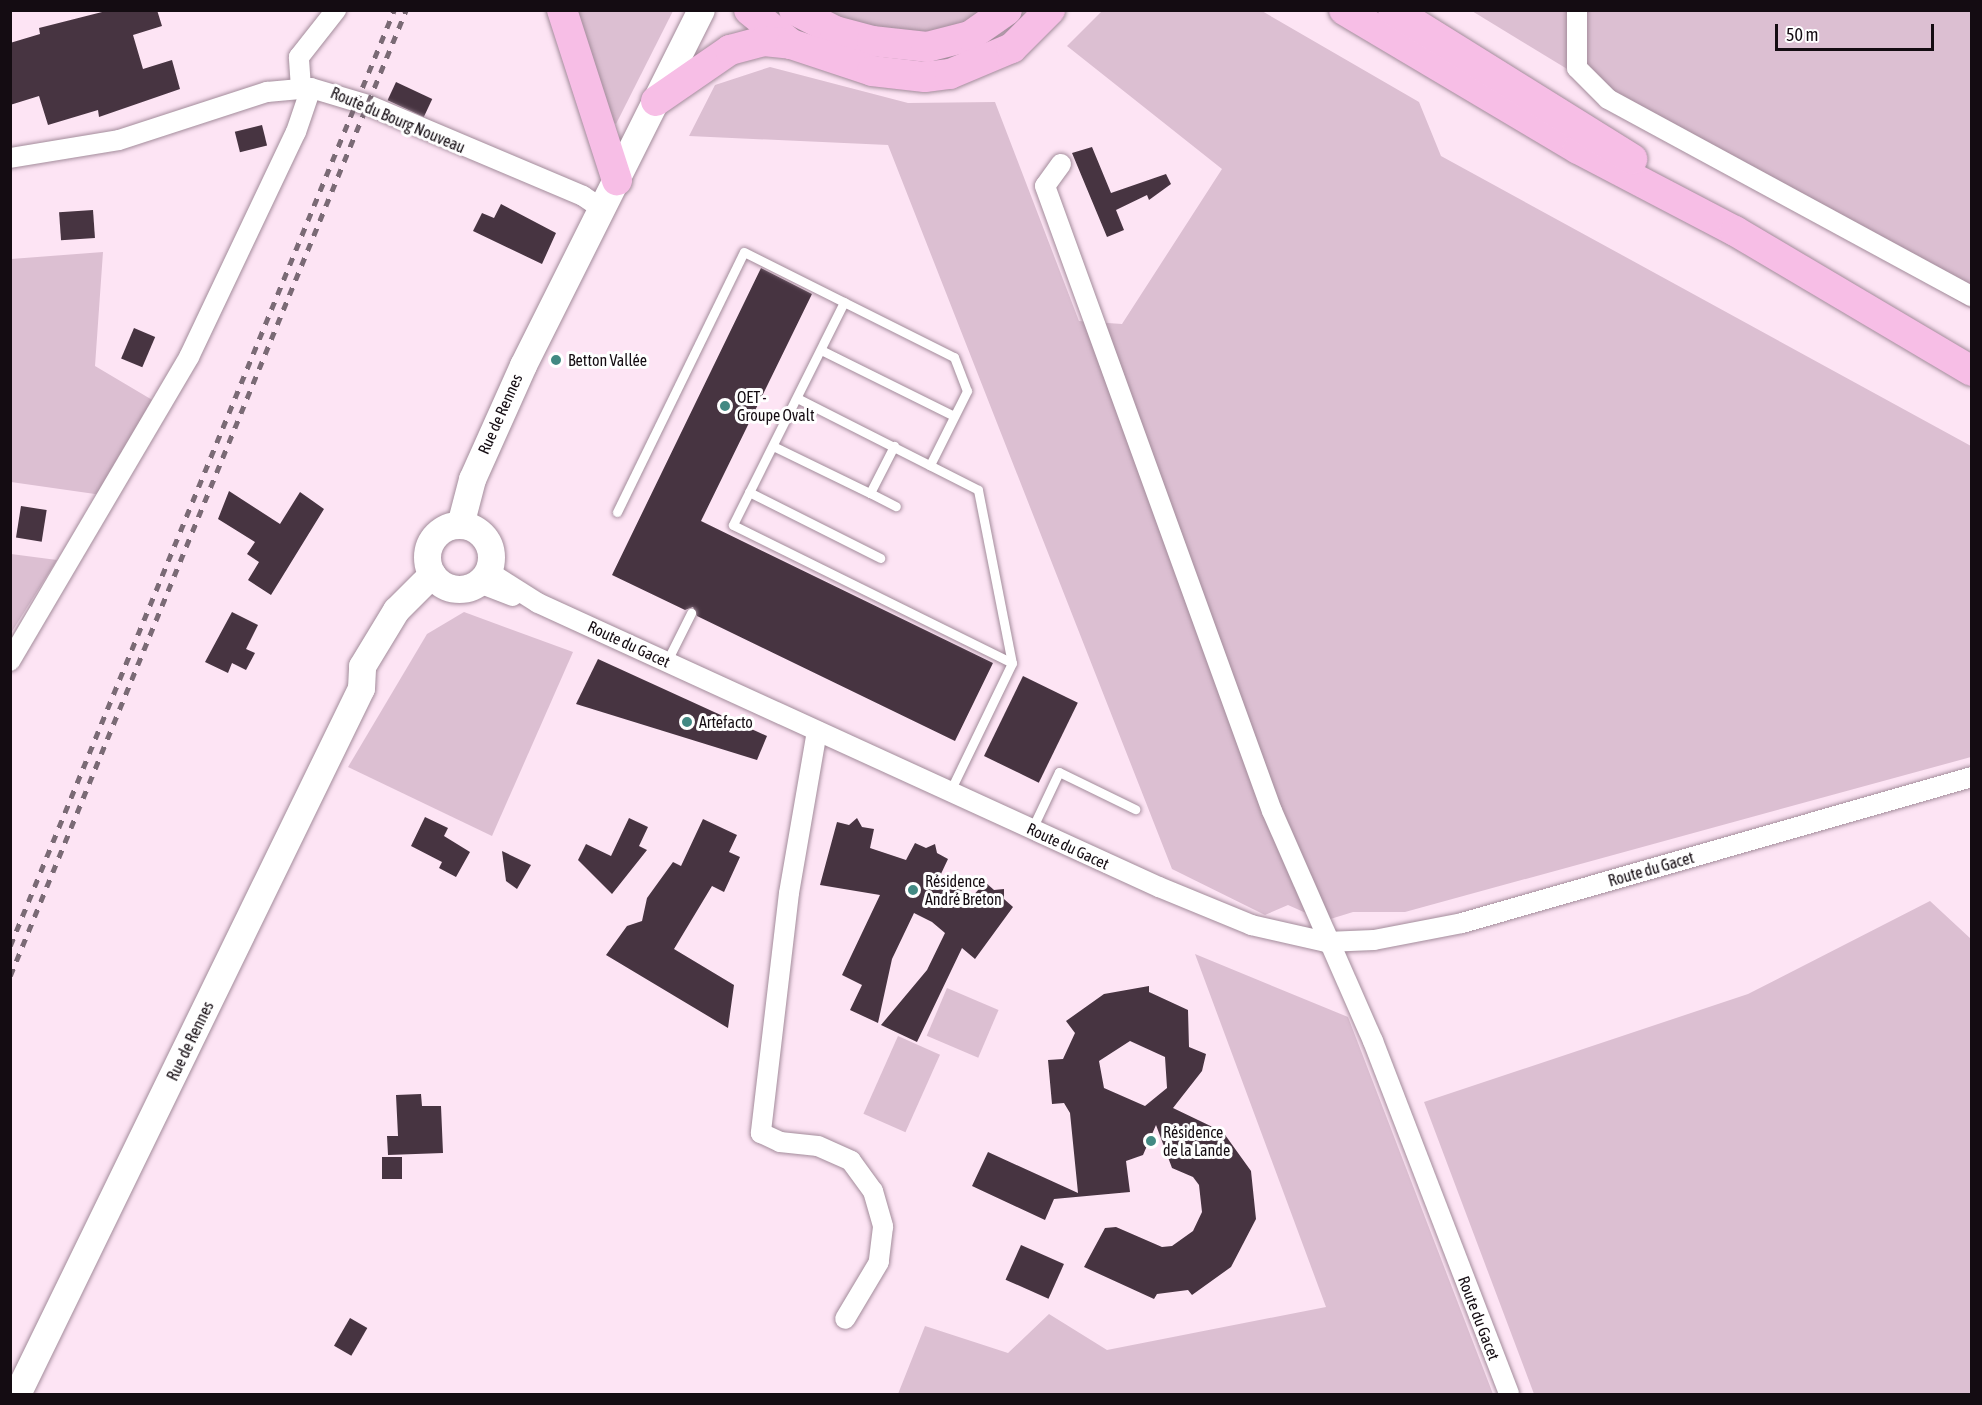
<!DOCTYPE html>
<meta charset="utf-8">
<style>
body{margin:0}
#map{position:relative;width:1982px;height:1405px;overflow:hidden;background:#fde4f4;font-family:"Asap Condensed",sans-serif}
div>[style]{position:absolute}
.green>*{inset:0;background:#dcbfd2;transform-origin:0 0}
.building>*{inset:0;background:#473441;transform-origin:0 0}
.roads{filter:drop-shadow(0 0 2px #a38c9b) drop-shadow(0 0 2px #a38c9b)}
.lane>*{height:9px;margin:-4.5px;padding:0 4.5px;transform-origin:4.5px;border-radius:4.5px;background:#fff}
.street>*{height:20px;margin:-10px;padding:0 10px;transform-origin:10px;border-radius:10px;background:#fff}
.secondary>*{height:27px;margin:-13.5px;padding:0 13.5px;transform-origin:13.5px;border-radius:13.5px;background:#fff}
.secondary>.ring{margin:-13.5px;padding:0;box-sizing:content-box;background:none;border:27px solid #fff;border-radius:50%}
.primary>*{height:30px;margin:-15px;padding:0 15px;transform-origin:15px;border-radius:15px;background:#f7bee6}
.rail>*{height:4.5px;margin-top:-2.25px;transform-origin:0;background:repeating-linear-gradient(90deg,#7a6a75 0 8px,transparent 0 16px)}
.dots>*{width:16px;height:16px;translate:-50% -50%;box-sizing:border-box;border:3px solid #fff;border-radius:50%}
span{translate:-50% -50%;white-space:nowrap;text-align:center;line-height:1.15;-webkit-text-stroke:6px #fff;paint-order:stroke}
.street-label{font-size:16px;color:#140c12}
.poi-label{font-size:16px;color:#140c12}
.left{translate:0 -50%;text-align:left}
.frame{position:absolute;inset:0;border:12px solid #140c12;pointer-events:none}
.scale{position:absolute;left:1775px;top:24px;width:159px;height:27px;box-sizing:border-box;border:3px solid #140c12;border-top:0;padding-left:8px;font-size:18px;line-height:21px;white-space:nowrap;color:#140c12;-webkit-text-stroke:4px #fff;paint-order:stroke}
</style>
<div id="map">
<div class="green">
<i style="clip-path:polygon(574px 11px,673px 11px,616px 124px,610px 119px)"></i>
<i style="clip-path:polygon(820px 11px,990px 11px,938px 36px,890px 32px)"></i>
<i style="clip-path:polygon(1102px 11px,1262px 11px,1419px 102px,1441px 156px,1971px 446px,1971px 757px,1405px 912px,1353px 912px,1324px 921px,1288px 905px,1265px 915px,1172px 869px,888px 145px,689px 136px,715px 85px,770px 67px,908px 103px,995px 102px,1079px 321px,1122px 324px,1222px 169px,1067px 46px)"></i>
<i style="clip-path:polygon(1472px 11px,1971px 11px,1971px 309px,1582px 78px)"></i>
<i style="clip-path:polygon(103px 252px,95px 366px,154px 401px,102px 495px,11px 482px,11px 259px)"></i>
<i style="clip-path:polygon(11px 554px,57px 560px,11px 633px,10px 554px)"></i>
<i style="clip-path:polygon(464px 612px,573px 652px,492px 836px,348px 767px,427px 634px)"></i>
<i style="clip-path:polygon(1930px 901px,1971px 939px,1971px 1394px,1534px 1394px,1424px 1102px,1748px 994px)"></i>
<i style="clip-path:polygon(1195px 954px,1348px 1017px,1493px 1394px,898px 1394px,925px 1326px,1008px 1353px,1049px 1314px,1107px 1350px,1326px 1307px)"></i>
<i style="left:947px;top:988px;width:56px;height:52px;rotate:23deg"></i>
<i style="left:898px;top:1036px;width:46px;height:85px;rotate:24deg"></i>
</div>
<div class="building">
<i style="clip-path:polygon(110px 10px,157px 10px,162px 26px,133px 35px,143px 69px,172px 60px,180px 89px,99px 117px,98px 110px,48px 125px,39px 96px,10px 105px,10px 43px,40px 34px,39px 28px)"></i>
<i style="left:396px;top:82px;width:40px;height:20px;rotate:25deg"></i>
<i style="left:262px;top:125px;width:21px;height:28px;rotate:76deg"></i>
<i style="clip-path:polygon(1092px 147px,1111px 193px,1166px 174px,1171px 184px,1149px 200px,1147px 195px,1116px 210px,1124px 230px,1107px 237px,1072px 153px)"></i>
<i style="clip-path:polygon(501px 204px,556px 233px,542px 264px,473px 231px,482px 213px,494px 218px)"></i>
<i style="left:93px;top:210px;width:28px;height:34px;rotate:86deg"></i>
<i style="clip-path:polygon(761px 268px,812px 294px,701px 521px,993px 663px,955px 741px,697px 616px,693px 607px,685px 610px,612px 575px)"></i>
<i style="left:134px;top:328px;width:23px;height:33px;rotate:23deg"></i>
<i style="clip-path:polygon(229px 491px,280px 524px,300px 492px,324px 509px,271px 595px,248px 580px,259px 562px,247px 554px,255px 542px,218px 519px)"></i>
<i style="left:21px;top:506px;width:26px;height:32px;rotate:9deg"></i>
<i style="clip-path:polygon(232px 612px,258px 625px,246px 649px,255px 653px,246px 670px,232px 663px,228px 673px,205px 662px)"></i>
<i style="clip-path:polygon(598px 659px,767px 736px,757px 760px,576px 704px)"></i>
<i style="left:1023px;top:676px;width:61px;height:89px;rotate:26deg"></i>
<i style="clip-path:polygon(425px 817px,448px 828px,444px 836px,470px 852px,456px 877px,439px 868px,442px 862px,411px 846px)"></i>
<i style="clip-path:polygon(629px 818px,648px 827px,639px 846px,647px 850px,612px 894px,578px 860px,586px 844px,611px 856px)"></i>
<i style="clip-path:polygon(857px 818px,862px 827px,874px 829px,870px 848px,906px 860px,915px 843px,926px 848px,935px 844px,937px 853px,948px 859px,940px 876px,972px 897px,985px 882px,994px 890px,1004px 889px,1004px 899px,1013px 907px,975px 959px,962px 948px,917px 1042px,881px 1025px,927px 970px,945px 933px,932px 922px,914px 913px,892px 959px,878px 1023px,850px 1010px,862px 985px,842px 975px,880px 895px,820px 885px,837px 822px,849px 825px)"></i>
<i style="clip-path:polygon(703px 819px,737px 835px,729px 852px,740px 857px,724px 892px,712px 886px,674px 949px,734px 985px,728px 1028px,606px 955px,627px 926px,642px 921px,647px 898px,673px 862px,681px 866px)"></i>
<i style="clip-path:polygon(502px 851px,531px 865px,517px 889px,506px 881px)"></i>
<i style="clip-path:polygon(evenodd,1149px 986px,1149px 992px,1188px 1010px,1189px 1047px,1206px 1054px,1202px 1071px,1173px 1108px,1223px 1132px,1251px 1171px,1256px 1219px,1231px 1267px,1192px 1295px,1188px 1290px,1157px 1294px,1154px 1299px,1084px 1267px,1105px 1228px,1116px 1227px,1162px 1247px,1172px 1246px,1193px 1231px,1202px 1212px,1199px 1185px,1193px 1177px,1172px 1168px,1156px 1125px,1143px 1155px,1126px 1161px,1130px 1192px,1054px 1199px,1045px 1220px,972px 1186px,988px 1152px,1078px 1193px,1070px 1113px,1064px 1103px,1052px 1104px,1048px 1060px,1063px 1059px,1075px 1033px,1066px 1021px,1104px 994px,1149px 986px,1130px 1041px,1165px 1057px,1167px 1088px,1145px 1106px,1104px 1088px,1099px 1061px,1130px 1041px)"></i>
<i style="clip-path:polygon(421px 1094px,422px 1106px,441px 1106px,443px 1153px,388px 1155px,387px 1136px,398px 1136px,396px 1095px)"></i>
<i style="left:382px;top:1157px;width:20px;height:22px"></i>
<i style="left:1021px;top:1245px;width:47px;height:38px;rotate:24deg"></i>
<i style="left:350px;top:1318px;width:20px;height:32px;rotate:30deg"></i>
</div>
<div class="roads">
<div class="lane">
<i style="left:844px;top:302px;width:249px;rotate:116.5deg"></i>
<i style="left:733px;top:525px;width:311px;rotate:26.3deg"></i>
<i style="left:1012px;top:663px;width:142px;rotate:115.8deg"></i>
<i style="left:821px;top:350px;width:148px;rotate:26.4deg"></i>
<i style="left:797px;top:398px;width:203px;rotate:26.9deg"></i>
<i style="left:978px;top:490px;width:176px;rotate:78.9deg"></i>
<i style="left:773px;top:446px;width:108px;rotate:25.9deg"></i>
<i style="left:870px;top:493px;width:53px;rotate:-62.9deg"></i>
<i style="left:749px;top:492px;width:147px;rotate:26.7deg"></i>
<i style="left:870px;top:493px;width:29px;rotate:27deg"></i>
<i style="left:617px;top:512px;width:289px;rotate:-64deg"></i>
<i style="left:744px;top:252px;width:235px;rotate:26.6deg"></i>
<i style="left:954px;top:357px;width:36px;rotate:69deg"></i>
<i style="left:967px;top:391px;width:83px;rotate:116.6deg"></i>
<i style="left:667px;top:661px;width:54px;rotate:-63.4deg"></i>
<i style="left:1032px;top:829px;width:63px;rotate:-64.7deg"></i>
<i style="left:1059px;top:772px;width:85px;rotate:26deg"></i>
</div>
<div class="street">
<i style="left:1577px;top:10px;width:58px;rotate:90deg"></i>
<i style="left:1577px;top:68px;width:44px;rotate:45deg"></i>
<i style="left:1608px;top:99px;width:414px;rotate:28.5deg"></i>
<i style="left:301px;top:88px;width:31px;rotate:-94deg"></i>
<i style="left:299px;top:57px;width:60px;rotate:-51.8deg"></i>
<i style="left:10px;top:158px;width:110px;rotate:-9.4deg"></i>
<i style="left:119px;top:140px;width:156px;rotate:-18deg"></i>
<i style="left:267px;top:92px;width:44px;rotate:-5.2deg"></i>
<i style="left:311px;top:88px;width:59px;rotate:16.6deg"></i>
<i style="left:368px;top:105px;width:233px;rotate:22.9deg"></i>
<i style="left:583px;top:196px;width:23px;rotate:34deg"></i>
<i style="left:1061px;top:164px;width:27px;rotate:126deg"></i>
<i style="left:1045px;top:186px;width:665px;rotate:70.04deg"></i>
<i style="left:1272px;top:811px;width:251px;rotate:66.3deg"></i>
<i style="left:1373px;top:1041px;width:378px;rotate:68.9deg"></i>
<i style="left:489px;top:572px;width:58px;rotate:32.3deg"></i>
<i style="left:538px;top:603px;width:683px;rotate:24.58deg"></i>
<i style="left:1159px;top:887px;width:100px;rotate:22.4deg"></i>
<i style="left:1251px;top:925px;width:77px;rotate:12.8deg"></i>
<i style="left:1326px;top:942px;width:48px;rotate:-2.4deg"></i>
<i style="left:1374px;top:940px;width:90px;rotate:-10.9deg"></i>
<i style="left:1462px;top:923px;width:530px;rotate:-15.98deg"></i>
<i style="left:479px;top:583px;width:36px;rotate:21deg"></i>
<i style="left:10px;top:661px;width:353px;rotate:-59.5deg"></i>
<i style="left:189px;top:357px;width:249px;rotate:-64.6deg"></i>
<i style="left:296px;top:132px;width:46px;rotate:-71.2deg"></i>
<i style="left:817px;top:731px;width:164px;rotate:99.8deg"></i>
<i style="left:789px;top:893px;width:242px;rotate:96.7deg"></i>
<i style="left:761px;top:1133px;width:21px;rotate:25deg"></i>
<i style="left:780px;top:1142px;width:38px;rotate:6deg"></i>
<i style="left:818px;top:1146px;width:36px;rotate:24deg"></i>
<i style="left:851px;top:1161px;width:37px;rotate:54deg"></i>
<i style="left:873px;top:1191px;width:37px;rotate:74deg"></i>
<i style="left:883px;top:1227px;width:35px;rotate:97deg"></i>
<i style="left:879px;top:1262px;width:66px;rotate:120.8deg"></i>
</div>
<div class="secondary">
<i style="left:460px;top:525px;width:48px;rotate:-75.4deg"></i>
<i style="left:472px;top:479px;width:125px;rotate:-65.9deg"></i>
<i style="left:523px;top:365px;width:397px;rotate:-63.4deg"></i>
<i class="ring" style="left:427px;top:525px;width:37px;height:37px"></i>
<i style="left:17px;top:1394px;width:785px;rotate:-64.02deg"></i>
<i style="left:361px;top:688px;width:22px;rotate:-87deg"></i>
<i style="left:362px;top:666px;width:66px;rotate:-58.7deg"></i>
<i style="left:396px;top:610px;width:51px;rotate:-45deg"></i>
</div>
<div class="primary">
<i style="left:562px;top:10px;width:179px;rotate:72.1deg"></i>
<i style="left:749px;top:10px;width:54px;rotate:39deg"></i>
<i style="left:794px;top:10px;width:46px;rotate:27.1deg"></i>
<i style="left:835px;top:31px;width:38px;rotate:15deg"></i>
<i style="left:872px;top:41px;width:55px;rotate:6.2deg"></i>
<i style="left:927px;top:47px;width:44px;rotate:-14.3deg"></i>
<i style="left:970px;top:36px;width:45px;rotate:-35.1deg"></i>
<i style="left:1344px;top:10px;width:272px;rotate:30.7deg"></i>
<i style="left:1578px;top:149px;width:177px;rotate:27.6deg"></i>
<i style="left:1735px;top:231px;width:275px;rotate:30.6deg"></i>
<i style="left:1393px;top:10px;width:282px;rotate:31.9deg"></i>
<i style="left:656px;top:101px;width:90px;rotate:-34.6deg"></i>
<i style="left:730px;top:50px;width:35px;rotate:-15deg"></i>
<i style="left:764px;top:41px;width:27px;rotate:6deg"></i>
<i style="left:791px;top:44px;width:85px;rotate:18.4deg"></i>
<i style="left:872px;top:71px;width:53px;rotate:6.5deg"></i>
<i style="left:925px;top:77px;width:25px;rotate:-7deg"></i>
<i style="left:950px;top:74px;width:67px;rotate:-22.8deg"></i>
<i style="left:1012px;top:48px;width:54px;rotate:-45deg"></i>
</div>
</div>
<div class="rail">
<i style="left:10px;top:946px;width:1012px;rotate:-67.69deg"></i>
<i style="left:10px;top:976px;width:1044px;rotate:-67.71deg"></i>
</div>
<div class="dots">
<i style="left:556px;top:360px;background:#428983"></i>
<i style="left:725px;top:406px;background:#428983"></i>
<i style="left:687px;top:722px;background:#428983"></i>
<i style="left:913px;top:890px;background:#428983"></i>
<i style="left:1151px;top:1141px;background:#428983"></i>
</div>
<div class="street-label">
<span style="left:398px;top:120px;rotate:23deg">Route du Bourg Nouveau</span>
<span style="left:500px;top:414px;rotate:-66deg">Rue de Rennes</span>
<span style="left:629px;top:644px;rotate:25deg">Route du Gacet</span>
<span style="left:1068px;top:846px;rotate:25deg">Route du Gacet</span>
<span style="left:1651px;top:869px;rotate:-16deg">Route du Gacet</span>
<span style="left:190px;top:1041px;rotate:-64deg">Rue de Rennes</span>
<span style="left:1479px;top:1318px;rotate:69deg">Route du Gacet</span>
</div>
<div class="poi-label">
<span class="left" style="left:568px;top:360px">Betton Vallée</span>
<span class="left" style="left:737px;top:406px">OET -<br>Groupe Ovalt</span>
<span class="left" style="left:699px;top:722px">Artefacto</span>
<span class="left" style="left:925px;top:890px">Résidence<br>André Breton</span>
<span class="left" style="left:1163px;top:1141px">Résidence<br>de la Lande</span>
</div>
<div class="frame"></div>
<div class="scale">50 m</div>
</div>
